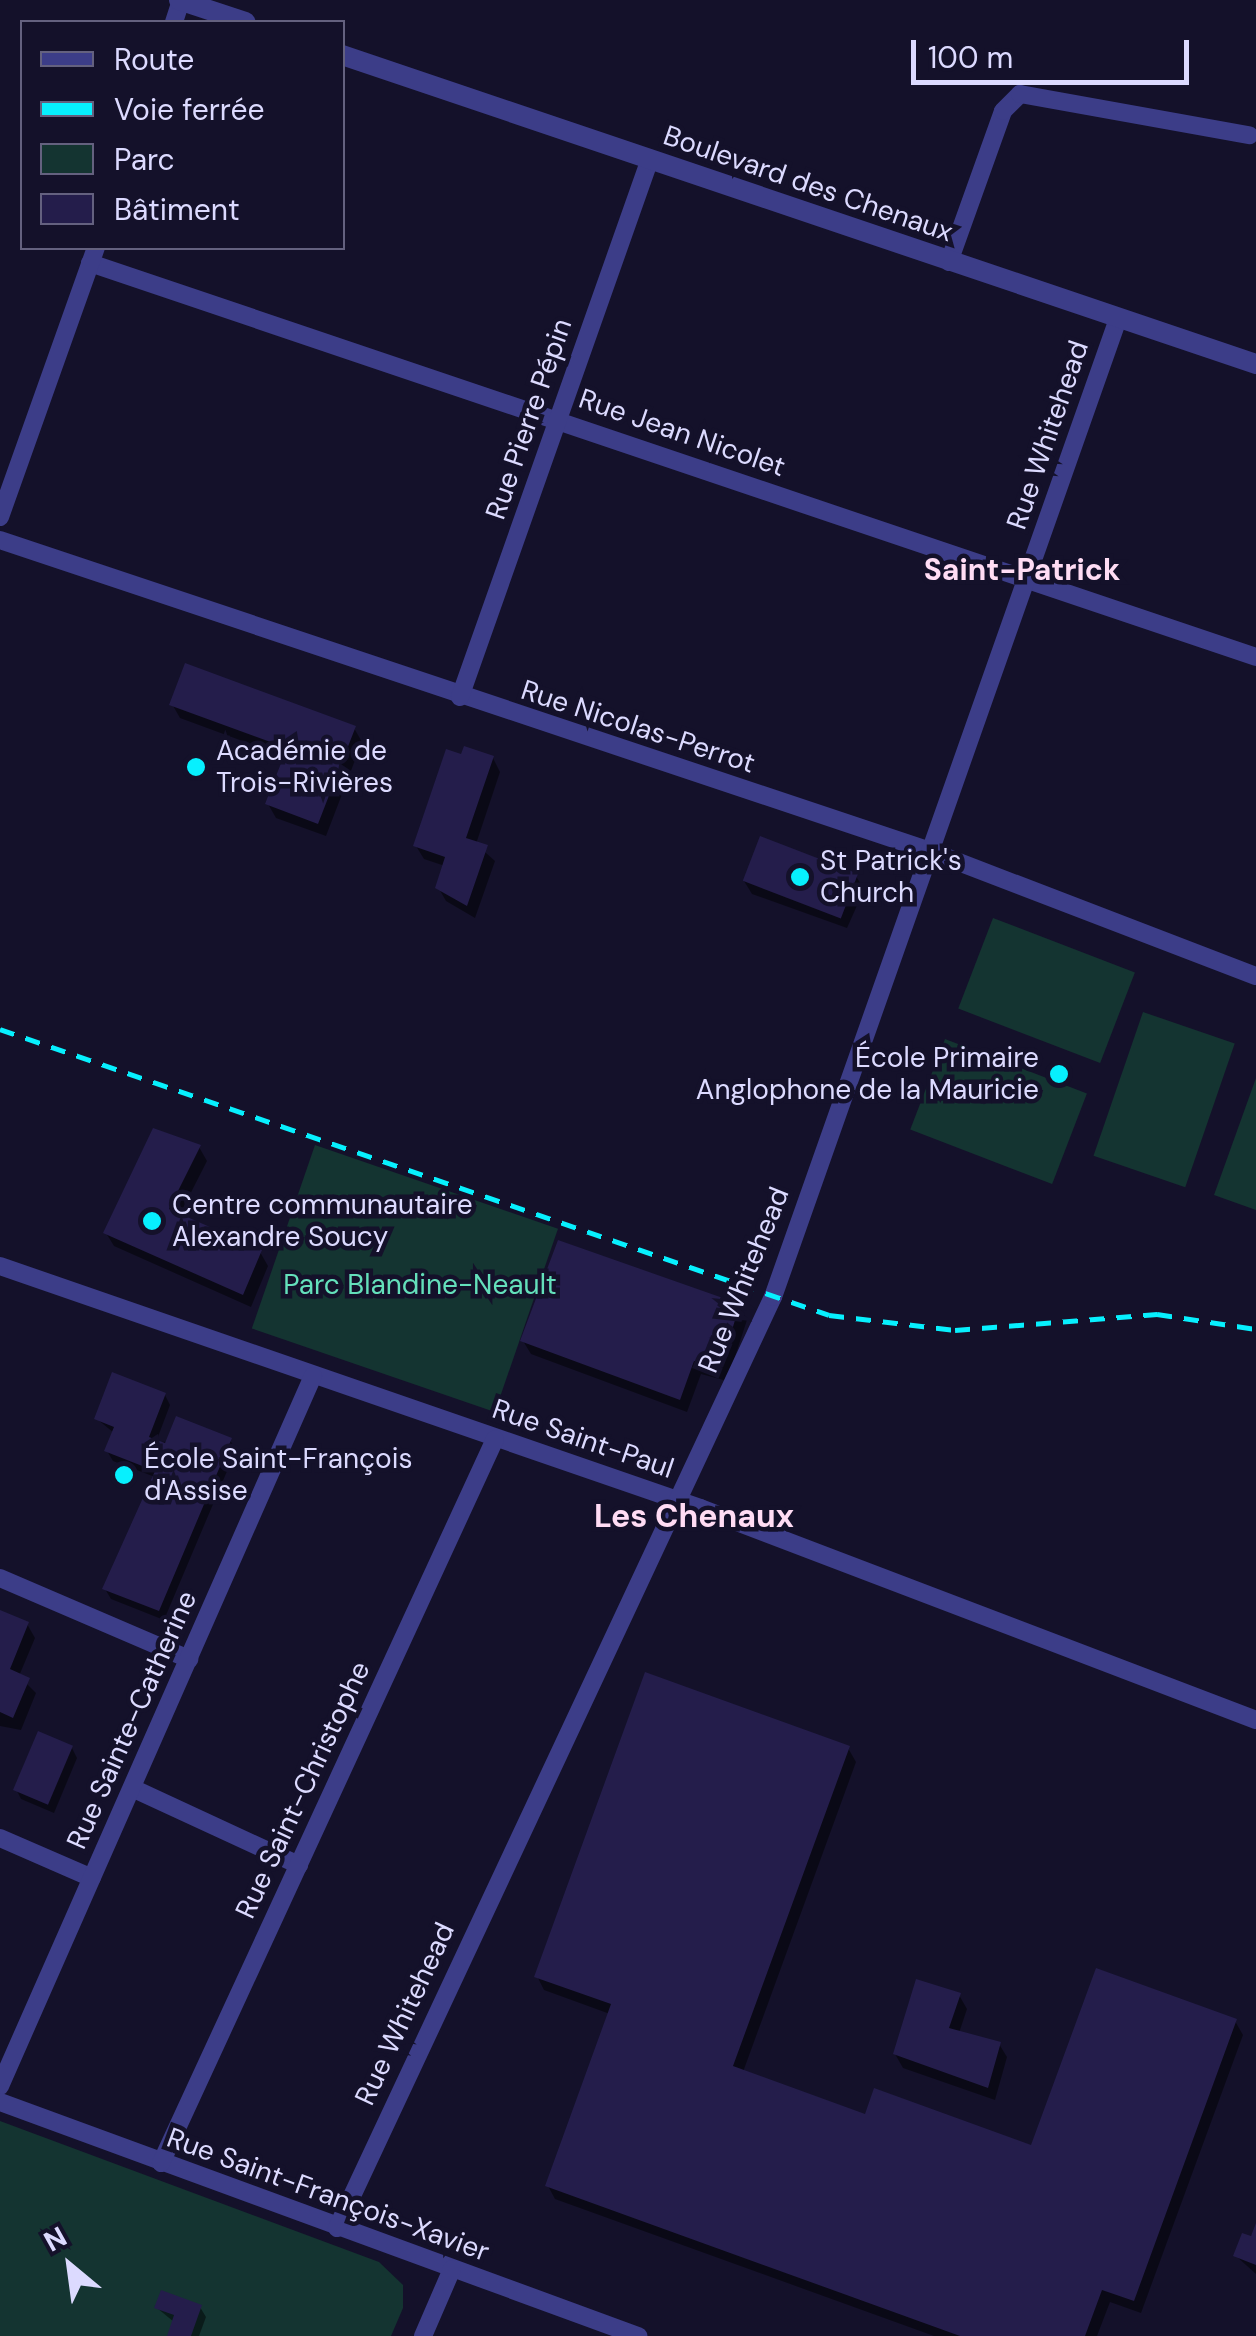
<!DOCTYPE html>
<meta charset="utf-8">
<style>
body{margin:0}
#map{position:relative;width:1256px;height:2336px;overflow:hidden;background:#14112a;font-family:"DM Sans",sans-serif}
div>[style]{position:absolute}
.green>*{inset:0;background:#143431;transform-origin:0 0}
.shadow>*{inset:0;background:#0007}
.building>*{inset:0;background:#241d4b;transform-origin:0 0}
.minor>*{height:18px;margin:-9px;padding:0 9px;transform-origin:9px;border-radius:9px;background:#3c3d88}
.tertiary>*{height:20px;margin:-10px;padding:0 10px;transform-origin:10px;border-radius:10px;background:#3c3d88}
.rail>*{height:5px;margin-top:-2.5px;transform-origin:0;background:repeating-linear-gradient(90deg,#07f0fe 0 15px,transparent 0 27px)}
.dots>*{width:28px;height:28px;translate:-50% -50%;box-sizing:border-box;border:5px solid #14112a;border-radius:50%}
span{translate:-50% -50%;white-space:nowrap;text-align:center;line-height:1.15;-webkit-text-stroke:9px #14112a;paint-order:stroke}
.street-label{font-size:28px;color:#dcdaff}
.poi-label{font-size:28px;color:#dcdaff}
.left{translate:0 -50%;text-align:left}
.right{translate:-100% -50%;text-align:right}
.park-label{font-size:28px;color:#64e0bb}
.neighbourhood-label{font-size:30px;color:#ffdcf4;font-weight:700}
.quarter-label{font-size:32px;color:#ffdcf4;font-weight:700}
.legend{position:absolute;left:20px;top:20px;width:325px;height:230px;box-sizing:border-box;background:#14112a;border:2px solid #64617f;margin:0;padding:12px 18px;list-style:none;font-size:30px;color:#dcdaff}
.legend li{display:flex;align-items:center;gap:20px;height:50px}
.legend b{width:50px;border:2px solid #64617f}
.north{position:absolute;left:20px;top:2216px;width:100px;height:100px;-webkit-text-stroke:8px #14112a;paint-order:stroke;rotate:331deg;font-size:28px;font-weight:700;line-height:40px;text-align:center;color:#dcdaff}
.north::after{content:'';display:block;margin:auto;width:35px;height:45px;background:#dcdaff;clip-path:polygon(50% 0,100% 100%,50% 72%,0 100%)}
.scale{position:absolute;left:911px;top:40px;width:278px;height:45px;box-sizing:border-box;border:5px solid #dcdaff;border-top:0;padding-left:12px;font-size:30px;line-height:35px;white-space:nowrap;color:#dcdaff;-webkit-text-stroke:8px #14112a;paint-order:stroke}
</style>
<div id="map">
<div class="green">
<i style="left:993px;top:918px;width:152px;height:97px;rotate:21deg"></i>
<i style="left:1143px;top:1012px;width:97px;height:152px;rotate:19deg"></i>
<i style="left:945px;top:1039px;width:152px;height:97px;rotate:21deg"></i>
<i style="clip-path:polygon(1256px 1078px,1256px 1210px,1214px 1195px)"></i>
<i style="left:315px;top:1145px;width:257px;height:194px;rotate:19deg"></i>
<i style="clip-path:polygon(0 2121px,379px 2262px,403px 2285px,403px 2308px,391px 2336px,0 2336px)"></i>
</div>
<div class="shadow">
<i style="clip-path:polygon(172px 704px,354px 728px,362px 742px,326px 836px,276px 818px,268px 804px,286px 757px,180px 718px)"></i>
<i style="clip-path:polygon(493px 758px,500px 772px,476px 844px,495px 861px,475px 918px,446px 901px,438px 887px,445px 866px,424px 859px,416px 846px)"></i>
<i style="clip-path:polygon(856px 876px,864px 890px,847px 928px,752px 894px,744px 881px)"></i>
<i style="clip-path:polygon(199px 1147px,207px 1161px,179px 1216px,260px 1252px,268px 1266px,251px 1307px,114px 1246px,106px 1233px)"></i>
<i style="clip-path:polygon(739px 1306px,747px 1320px,727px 1381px,701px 1374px,687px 1412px,531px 1354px,523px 1341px)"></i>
<i style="clip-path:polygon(165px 1395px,170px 1405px,156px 1442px,230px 1440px,236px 1450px,164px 1620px,111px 1599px,105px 1589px,155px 1477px,113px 1461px,107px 1451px,114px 1433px,97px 1419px)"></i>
<i style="clip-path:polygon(0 1613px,27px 1624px,35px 1638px,19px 1676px,36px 1693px,21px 1730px,0 1726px)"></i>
<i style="clip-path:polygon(72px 1748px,77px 1758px,54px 1813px,21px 1799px,16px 1789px)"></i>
<i style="clip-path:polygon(848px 1748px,856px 1762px,743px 2072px,866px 2117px,1033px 2148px,1235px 2021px,1243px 2035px,1141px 2313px,1110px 2302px,1097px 2336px,934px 2336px,555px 2199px,548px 2186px,610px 2014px,544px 1990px,537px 1976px)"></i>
<i style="clip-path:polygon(959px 1995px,967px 2009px,959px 2033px,999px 2044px,1007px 2057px,995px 2100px,903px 2068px,895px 2054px)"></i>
<i style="clip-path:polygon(1256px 2229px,1256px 2274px,1236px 2256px)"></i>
<i style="clip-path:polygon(200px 2307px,206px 2317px,199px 2336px,169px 2336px,174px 2322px,157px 2308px)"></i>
</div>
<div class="building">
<i style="clip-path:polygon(185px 663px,356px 726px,318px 824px,265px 804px,287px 748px,169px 705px)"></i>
<i style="clip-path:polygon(464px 746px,494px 756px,466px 838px,488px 845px,467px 906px,435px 888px,445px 857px,413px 846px,446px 749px,461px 754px)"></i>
<i style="left:760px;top:836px;width:105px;height:48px;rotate:21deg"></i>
<i style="clip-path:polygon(153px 1128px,201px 1145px,169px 1209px,262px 1250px,243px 1295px,103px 1233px)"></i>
<i style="clip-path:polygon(558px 1240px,740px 1304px,720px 1369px,694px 1361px,680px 1400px,520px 1341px)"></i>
<i style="clip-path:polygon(112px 1372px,166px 1393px,149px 1437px,165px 1443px,176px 1416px,232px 1438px,159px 1611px,102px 1589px,155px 1471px,104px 1451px,114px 1427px,94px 1419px)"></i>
<i style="clip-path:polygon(0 1610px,29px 1622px,10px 1669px,30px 1678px,13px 1718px,0 1712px)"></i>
<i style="clip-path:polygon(645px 1672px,850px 1746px,733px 2066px,865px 2114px,874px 2088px,1031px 2145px,1096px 1968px,1237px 2019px,1134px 2301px,1102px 2290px,1085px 2336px,960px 2336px,545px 2186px,611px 2004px,534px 1977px)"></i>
<i style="left:38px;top:1731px;width:38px;height:64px;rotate:23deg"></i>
<i style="clip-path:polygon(916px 1979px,961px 1993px,949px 2028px,1001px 2042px,988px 2088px,893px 2054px)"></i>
<i style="clip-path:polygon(1256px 2223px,1256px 2265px,1233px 2256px,1242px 2233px,1251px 2236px)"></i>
<i style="clip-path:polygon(161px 2290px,202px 2305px,191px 2336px,167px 2336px,174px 2315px,154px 2308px)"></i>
</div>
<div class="minor">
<i style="left:174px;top:22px;width:22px;rotate:-72deg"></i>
<i style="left:949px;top:262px;width:160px;rotate:-70.3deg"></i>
<i style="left:1003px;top:111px;width:24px;rotate:-45deg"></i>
<i style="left:1020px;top:94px;width:233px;rotate:10.2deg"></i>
<i style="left:90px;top:263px;width:1231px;rotate:18.67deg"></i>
<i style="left:0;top:517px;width:286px;rotate:-70.4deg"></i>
<i style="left:0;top:540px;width:981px;rotate:18.49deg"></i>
<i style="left:930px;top:851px;width:349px;rotate:21deg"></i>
<i style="left:460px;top:697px;width:571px;rotate:-70.55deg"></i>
<i style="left:0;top:1266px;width:741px;rotate:19.07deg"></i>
<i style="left:700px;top:1508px;width:595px;rotate:20.87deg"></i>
<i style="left:0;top:1578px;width:206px;rotate:23.2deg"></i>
<i style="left:132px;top:1788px;width:184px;rotate:24.8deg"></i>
<i style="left:0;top:1838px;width:100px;rotate:23.5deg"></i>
<i style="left:0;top:2086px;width:776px;rotate:-66.21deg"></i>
<i style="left:0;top:2102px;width:680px;rotate:20.14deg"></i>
<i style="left:161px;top:2163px;width:797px;rotate:-65.23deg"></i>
<i style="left:337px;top:2228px;width:1028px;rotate:-64.91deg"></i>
<i style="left:773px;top:1297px;width:1037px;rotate:-70.57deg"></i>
<i style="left:423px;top:2336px;width:73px;rotate:-66.6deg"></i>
</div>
<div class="tertiary">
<i style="left:179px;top:0;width:70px;rotate:18.4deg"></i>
<i style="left:342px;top:55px;width:965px;rotate:18.68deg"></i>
</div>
<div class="rail">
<i style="left:0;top:1029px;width:877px;rotate:19.03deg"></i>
<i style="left:829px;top:1315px;width:127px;rotate:6.8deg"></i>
<i style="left:955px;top:1330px;width:203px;rotate:-4.5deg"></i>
<i style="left:1157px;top:1314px;width:100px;rotate:8.6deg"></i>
</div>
<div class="dots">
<i style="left:196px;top:767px;background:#07f0fe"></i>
<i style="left:800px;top:877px;background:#07f0fe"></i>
<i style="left:1059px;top:1074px;background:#07f0fe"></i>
<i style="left:152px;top:1221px;background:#07f0fe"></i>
<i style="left:124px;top:1475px;background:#07f0fe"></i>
</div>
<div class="street-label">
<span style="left:808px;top:184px;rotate:19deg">Boulevard des Chenaux</span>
<span style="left:529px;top:419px;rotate:-71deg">Rue Pierre Pépin</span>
<span style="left:682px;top:433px;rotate:19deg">Rue Jean Nicolet</span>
<span style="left:1048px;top:435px;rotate:-71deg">Rue Whitehead</span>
<span style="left:638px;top:727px;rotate:18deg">Rue Nicolas-Perrot</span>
<span style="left:744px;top:1280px;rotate:-68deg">Rue Whitehead</span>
<span style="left:583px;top:1439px;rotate:19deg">Rue Saint-Paul</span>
<span style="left:132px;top:1720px;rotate:-66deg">Rue Sainte-Catherine</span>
<span style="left:303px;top:1790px;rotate:-65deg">Rue Saint-Christophe</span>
<span style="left:405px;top:2014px;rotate:-65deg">Rue Whitehead</span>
<span style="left:328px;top:2195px;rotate:20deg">Rue Saint-François-Xavier</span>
</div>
<div class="poi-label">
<span class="left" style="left:216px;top:767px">Académie de<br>Trois-Rivières</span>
<span class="left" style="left:820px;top:877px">St Patrick's<br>Church</span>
<span class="right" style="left:1039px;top:1074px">École Primaire<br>Anglophone de la Mauricie</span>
<span class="left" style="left:172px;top:1221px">Centre communautaire<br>Alexandre Soucy</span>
<span class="left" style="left:144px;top:1475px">École Saint-François<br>d'Assise</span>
</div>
<div class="park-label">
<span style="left:420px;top:1285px">Parc Blandine-Neault</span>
</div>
<div class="neighbourhood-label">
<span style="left:1022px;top:570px">Saint-Patrick</span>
</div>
<div class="quarter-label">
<span style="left:694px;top:1516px">Les Chenaux</span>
</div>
<ul class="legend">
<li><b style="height:12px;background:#3c3d88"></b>Route</li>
<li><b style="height:12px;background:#07f0fe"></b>Voie ferrée</li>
<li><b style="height:28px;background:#143431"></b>Parc</li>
<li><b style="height:28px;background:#241d4b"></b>Bâtiment</li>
</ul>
<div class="north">N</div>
<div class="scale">100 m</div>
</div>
